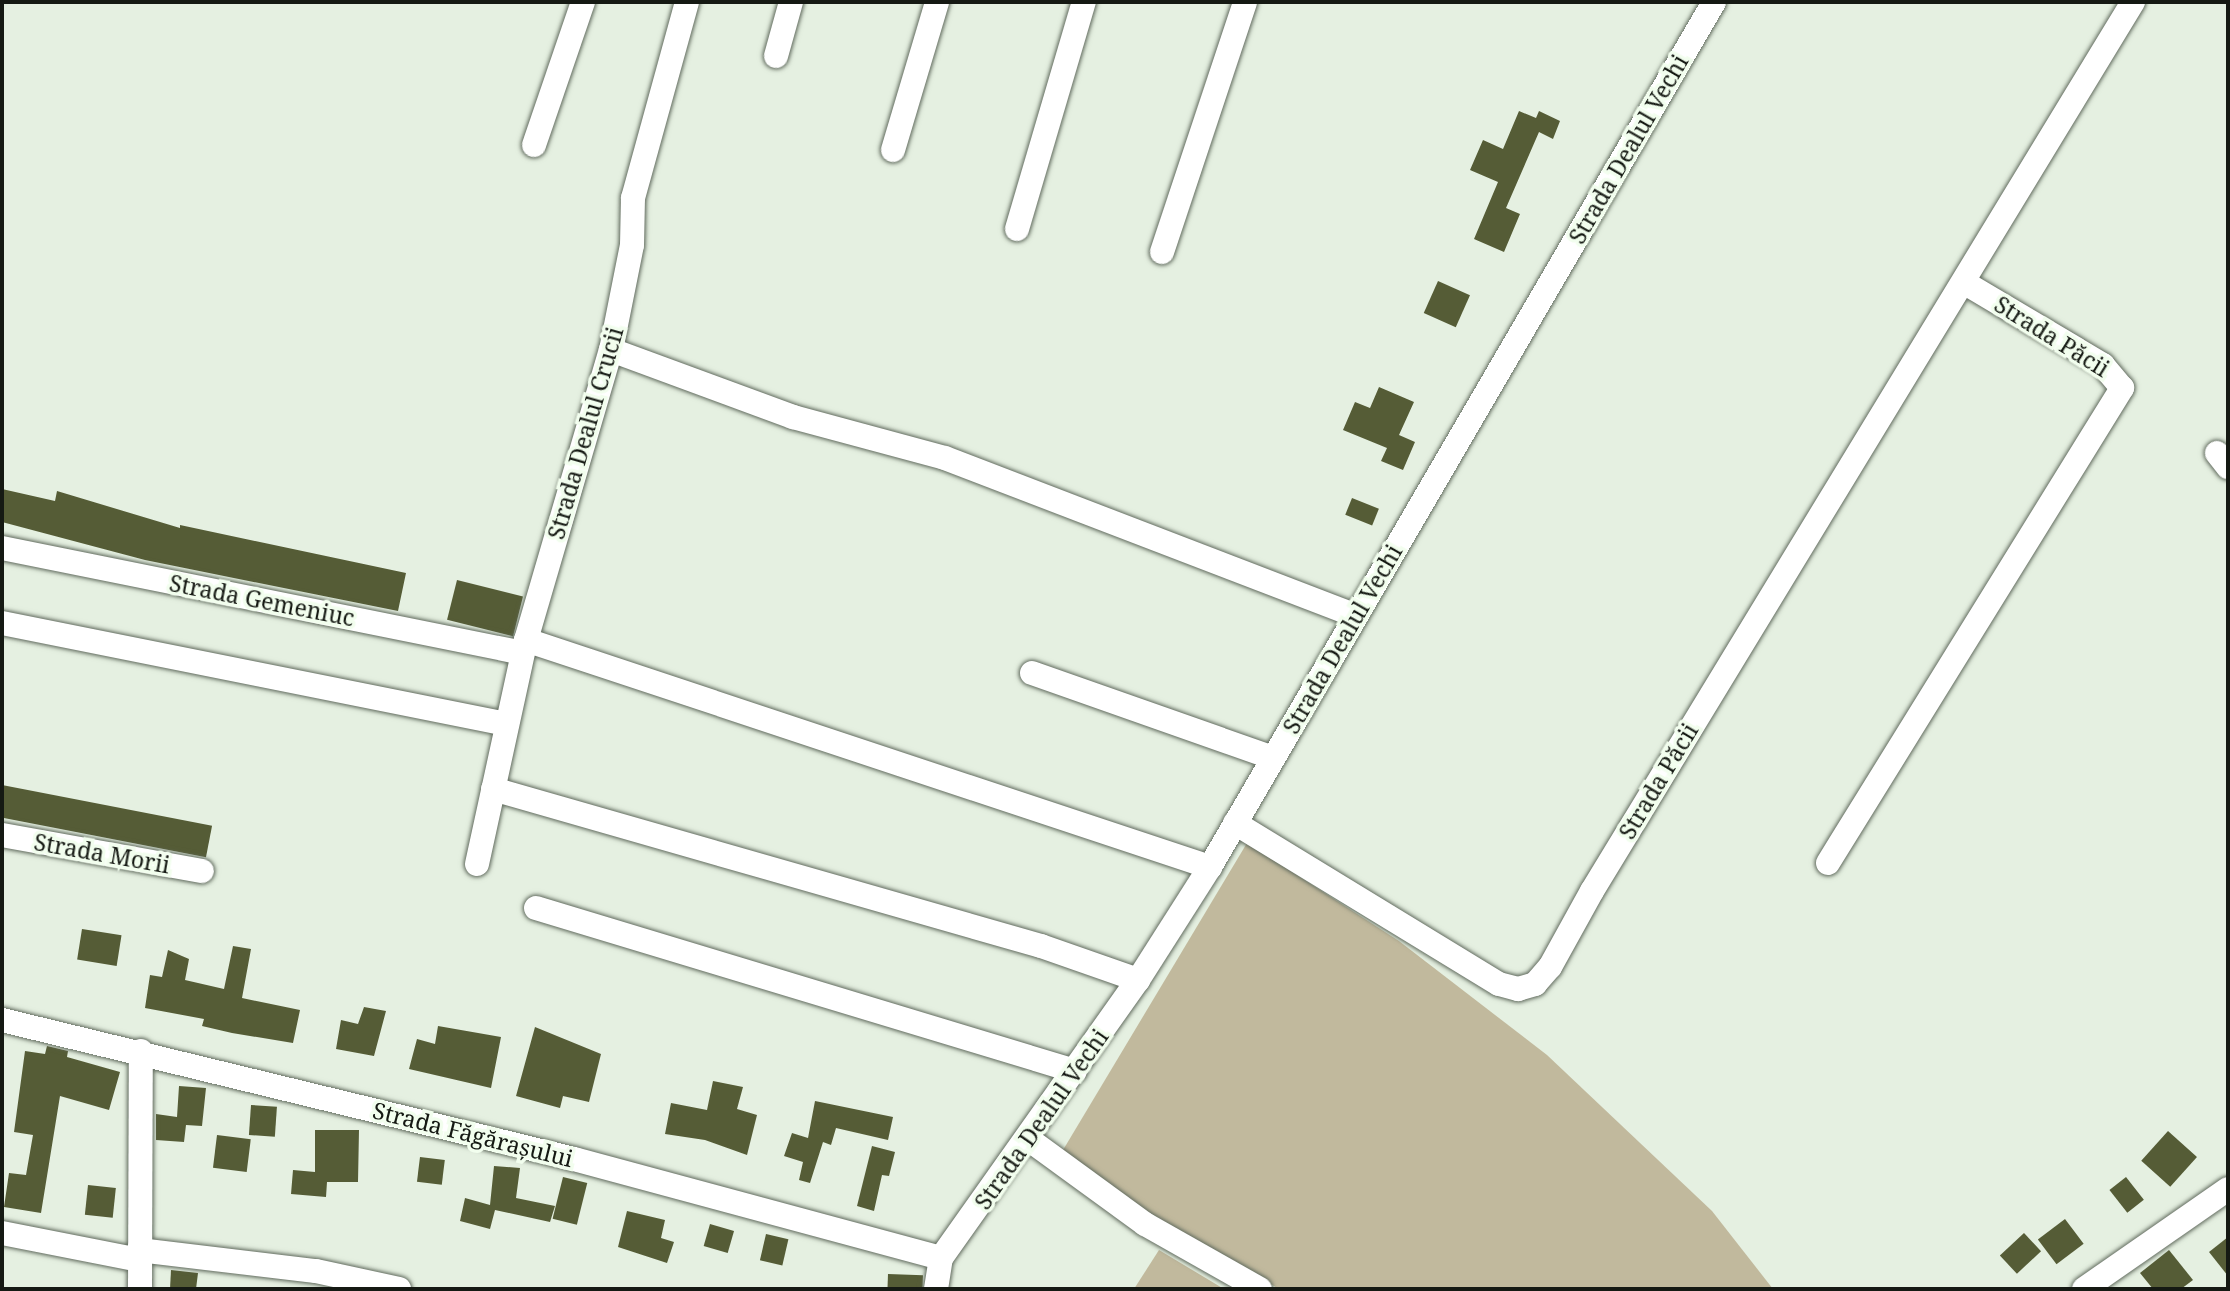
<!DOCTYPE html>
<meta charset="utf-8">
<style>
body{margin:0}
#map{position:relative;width:2230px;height:1291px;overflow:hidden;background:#e5f0e1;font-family:"Noto Serif",serif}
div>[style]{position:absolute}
.green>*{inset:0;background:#c1b99d}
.building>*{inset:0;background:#555c36;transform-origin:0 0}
.roads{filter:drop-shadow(0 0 2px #616b5e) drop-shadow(0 0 2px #616b5e)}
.minor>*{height:24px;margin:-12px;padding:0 12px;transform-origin:12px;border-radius:12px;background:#fff}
span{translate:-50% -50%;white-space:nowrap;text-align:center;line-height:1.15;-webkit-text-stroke:7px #f2feee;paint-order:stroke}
.street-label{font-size:23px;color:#151913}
.frame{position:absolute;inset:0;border:4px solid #151913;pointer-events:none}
</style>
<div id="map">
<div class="green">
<i style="clip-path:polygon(1247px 843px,1399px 941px,1547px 1055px,1712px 1211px,1773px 1289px,1279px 1289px,1142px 1209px,1063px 1150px)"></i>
<i style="clip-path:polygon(1159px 1250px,1224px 1289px,1134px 1289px)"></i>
</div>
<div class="building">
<i style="clip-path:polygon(1519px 111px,1536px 118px,1539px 111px,1560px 121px,1553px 139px,1539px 132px,1506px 208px,1520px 214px,1504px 252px,1474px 239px,1498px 182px,1470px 170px,1483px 140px,1503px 149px)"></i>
<i style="left:1438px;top:281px;width:35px;height:35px;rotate:24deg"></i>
<i style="clip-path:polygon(1379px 387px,1414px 402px,1399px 435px,1415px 442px,1403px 470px,1381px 461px,1387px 448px,1343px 430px,1355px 402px,1370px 408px)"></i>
<i style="clip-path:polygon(2px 489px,55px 501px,57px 491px,180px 528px,180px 525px,406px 573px,398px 611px,145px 560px,2px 522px)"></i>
<i style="left:1352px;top:498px;width:29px;height:18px;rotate:22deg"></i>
<i style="left:457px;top:580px;width:68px;height:41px;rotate:14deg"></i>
<i style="left:2px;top:785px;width:214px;height:32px;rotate:11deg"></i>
<i style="left:82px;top:929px;width:40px;height:31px;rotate:9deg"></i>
<i style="clip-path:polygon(233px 946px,251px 949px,242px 998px,300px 1010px,293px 1043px,232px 1033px,202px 1026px,204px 1019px,145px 1008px,150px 975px,162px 977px,168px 950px,189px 959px,185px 980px,224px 989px)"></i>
<i style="clip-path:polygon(364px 1007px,386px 1011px,374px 1056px,336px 1049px,341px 1020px,358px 1024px)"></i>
<i style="clip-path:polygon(438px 1026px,501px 1037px,491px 1088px,409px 1069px,417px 1039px,435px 1044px)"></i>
<i style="clip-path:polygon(535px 1027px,601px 1054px,589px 1102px,563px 1096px,560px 1108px,516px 1096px)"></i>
<i style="clip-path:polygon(47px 1046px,68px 1051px,67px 1057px,120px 1072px,109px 1110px,60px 1096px,41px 1213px,4px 1207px,9px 1173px,26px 1175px,33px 1135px,14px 1132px,25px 1051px,45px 1054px)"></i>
<i style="clip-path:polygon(713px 1081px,743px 1087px,737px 1109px,757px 1115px,747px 1155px,705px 1140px,665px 1134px,671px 1103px,707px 1110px)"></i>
<i style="clip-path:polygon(179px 1086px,206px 1088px,202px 1126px,186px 1125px,184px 1142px,156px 1140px,156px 1114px,177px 1117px)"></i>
<i style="clip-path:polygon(815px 1101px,893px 1117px,888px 1140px,836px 1128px,831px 1145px,823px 1142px,810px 1183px,799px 1180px,803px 1162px,784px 1156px,792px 1133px,808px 1138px)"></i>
<i style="left:251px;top:1105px;width:26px;height:30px;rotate:4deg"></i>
<i style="clip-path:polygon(315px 1130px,359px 1130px,358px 1182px,327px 1182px,326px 1197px,291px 1194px,293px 1170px,315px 1172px)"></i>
<i style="left:2168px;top:1131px;width:39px;height:40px;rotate:42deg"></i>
<i style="left:217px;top:1135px;width:34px;height:33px;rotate:7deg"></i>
<i style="clip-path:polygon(872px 1146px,895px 1152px,889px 1176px,882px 1175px,874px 1211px,857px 1206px)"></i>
<i style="left:420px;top:1157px;width:25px;height:25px;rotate:7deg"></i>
<i style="clip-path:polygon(494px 1166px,520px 1168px,516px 1198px,555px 1206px,550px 1222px,495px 1210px,490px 1229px,460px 1221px,465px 1198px,490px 1205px)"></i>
<i style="left:563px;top:1177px;width:25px;height:43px;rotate:14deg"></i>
<i style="left:2126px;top:1177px;width:29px;height:21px;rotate:52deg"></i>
<i style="left:88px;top:1185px;width:28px;height:30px;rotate:6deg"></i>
<i style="clip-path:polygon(627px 1211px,665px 1220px,661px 1238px,674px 1242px,667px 1263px,618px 1247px)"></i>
<i style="left:2065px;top:1219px;width:31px;height:34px;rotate:53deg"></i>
<i style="left:710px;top:1224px;width:25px;height:23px;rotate:16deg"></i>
<i style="left:2024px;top:1233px;width:25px;height:33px;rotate:47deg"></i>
<i style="left:766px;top:1234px;width:23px;height:27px;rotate:13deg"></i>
<i style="clip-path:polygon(2228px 1237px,2228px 1276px,2209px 1252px)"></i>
<i style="clip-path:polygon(2169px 1250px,2193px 1280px,2181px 1289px,2153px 1289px,2140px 1273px)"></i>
<i style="clip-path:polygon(171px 1270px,198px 1273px,196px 1289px,170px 1289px)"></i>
<i style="left:888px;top:1274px;width:35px;height:15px;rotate:2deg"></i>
</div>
<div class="roads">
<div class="minor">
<i style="left:776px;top:56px;width:56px;rotate:-74.5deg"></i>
<i style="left:534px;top:145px;width:151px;rotate:-71.1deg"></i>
<i style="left:893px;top:150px;width:154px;rotate:-73.4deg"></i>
<i style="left:1017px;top:229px;width:237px;rotate:-73.6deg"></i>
<i style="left:1162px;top:252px;width:263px;rotate:-71.6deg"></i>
<i style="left:611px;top:350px;width:194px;rotate:20.2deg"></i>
<i style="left:793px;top:417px;width:157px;rotate:15.1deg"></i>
<i style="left:945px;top:458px;width:439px;rotate:21deg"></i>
<i style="left:2217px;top:453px;width:18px;rotate:52deg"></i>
<i style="left:2px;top:548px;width:531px;rotate:11.39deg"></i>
<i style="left:2px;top:623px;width:515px;rotate:11.31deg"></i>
<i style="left:526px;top:640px;width:721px;rotate:18.36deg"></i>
<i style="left:1032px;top:673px;width:256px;rotate:19.4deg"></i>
<i style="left:493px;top:789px;width:570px;rotate:15.99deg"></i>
<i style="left:1041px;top:946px;width:103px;rotate:19.3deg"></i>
<i style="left:1235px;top:823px;width:309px;rotate:31.4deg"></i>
<i style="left:1499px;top:984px;width:20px;rotate:15deg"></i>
<i style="left:1518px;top:989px;width:18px;rotate:-16deg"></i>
<i style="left:1535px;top:984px;width:23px;rotate:-49deg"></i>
<i style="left:1550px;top:967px;width:87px;rotate:-61.1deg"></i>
<i style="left:1592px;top:891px;width:1041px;rotate:-58.68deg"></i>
<i style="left:2px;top:835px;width:203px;rotate:10.2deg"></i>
<i style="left:1828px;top:863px;width:559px;rotate:-58.24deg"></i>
<i style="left:2122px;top:388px;width:30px;rotate:-130deg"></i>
<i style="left:2103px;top:365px;width:161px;rotate:-149.3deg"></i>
<i style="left:477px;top:864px;width:229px;rotate:-77.7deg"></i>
<i style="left:526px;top:640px;width:302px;rotate:-73.7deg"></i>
<i style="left:611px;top:350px;width:107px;rotate:-78.7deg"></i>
<i style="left:632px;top:245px;width:47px;rotate:-88.8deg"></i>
<i style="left:633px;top:198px;width:203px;rotate:-74.6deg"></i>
<i style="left:536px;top:908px;width:563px;rotate:16.83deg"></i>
<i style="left:2px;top:1020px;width:589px;rotate:13.66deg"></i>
<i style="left:574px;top:1159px;width:380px;rotate:15.1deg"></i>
<i style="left:1027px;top:1138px;width:146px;rotate:36.1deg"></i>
<i style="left:1145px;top:1224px;width:132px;rotate:29.5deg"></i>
<i style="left:2px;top:1233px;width:140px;rotate:11.1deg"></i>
<i style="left:139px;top:1250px;width:178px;rotate:6.8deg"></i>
<i style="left:316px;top:1271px;width:85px;rotate:12.2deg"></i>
<i style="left:941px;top:1258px;width:341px;rotate:-54.7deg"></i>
<i style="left:1138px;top:980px;width:134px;rotate:-57.5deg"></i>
<i style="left:1210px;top:867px;width:1001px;rotate:-59.77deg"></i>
<i style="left:140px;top:1289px;width:238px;rotate:-89.8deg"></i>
<i style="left:936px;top:1289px;width:31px;rotate:-81deg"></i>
<i style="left:2084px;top:1289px;width:175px;rotate:-34.8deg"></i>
</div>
</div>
<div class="street-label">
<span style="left:1628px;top:149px;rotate:-60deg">Strada Dealul Vechi</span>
<span style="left:2052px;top:336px;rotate:32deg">Strada Păcii</span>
<span style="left:585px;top:433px;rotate:-74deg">Strada Dealul Crucii</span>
<span style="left:262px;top:600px;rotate:11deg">Strada Gemeniuc</span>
<span style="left:1342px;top:639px;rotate:-60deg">Strada Dealul Vechi</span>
<span style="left:1658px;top:781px;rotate:-59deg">Strada Păcii</span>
<span style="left:102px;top:853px;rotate:10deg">Strada Morii</span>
<span style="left:1041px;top:1119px;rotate:-55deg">Strada Dealul Vechi</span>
<span style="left:473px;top:1134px;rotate:14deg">Strada Făgărașului</span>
</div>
<div class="frame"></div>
</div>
